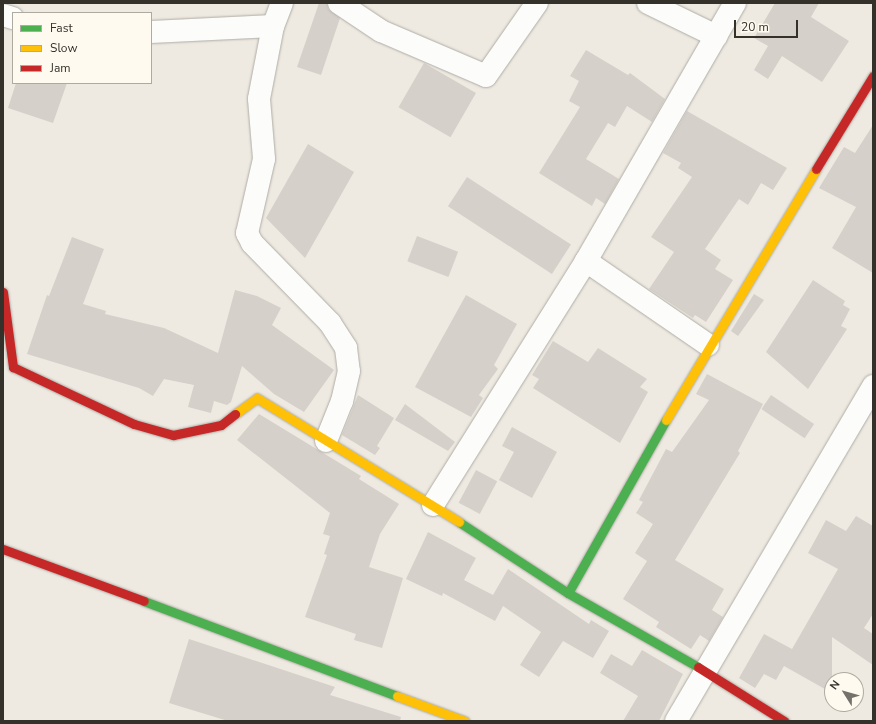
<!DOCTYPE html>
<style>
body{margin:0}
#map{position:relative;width:876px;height:724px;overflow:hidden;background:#eeeae1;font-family:"Nunito Sans",sans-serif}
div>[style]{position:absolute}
.building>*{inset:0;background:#d5d0ca;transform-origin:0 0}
.roads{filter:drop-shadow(0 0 1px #afaca6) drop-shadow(0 0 1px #afaca6)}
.street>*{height:22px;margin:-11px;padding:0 11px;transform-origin:11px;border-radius:11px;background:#fcfcfa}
.fast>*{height:9px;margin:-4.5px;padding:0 4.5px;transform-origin:4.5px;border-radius:4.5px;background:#4caf50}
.slow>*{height:9px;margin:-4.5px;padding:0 4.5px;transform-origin:4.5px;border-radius:4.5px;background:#ffc107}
.jam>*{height:9px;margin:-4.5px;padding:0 4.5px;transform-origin:4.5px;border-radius:4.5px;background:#c62828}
span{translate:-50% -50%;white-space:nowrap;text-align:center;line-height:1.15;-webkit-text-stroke:3.5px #fefaf0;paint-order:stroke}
.frame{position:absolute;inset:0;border:4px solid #34312b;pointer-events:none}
.legend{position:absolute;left:12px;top:12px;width:140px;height:72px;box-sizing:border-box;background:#fefaf0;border:1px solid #adaaa1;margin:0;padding:5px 7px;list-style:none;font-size:12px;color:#34312b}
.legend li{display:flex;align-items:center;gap:8px;height:20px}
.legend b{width:20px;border:1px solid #adaaa1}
.north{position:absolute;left:824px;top:672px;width:40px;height:40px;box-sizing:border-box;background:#fefaf0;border:1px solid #adaaa1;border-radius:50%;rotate:307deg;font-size:11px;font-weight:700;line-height:16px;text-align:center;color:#34312b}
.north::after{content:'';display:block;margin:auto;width:14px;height:18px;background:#75726b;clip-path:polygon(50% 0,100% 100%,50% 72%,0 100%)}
.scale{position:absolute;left:734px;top:20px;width:64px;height:18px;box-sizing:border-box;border:2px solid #34312b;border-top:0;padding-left:5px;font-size:12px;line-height:14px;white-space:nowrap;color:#34312b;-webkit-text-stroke:3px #fefaf0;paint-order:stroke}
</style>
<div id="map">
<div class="building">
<i style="clip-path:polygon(319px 3px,327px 3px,328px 9px,340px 18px,321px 75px,297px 67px)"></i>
<i style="clip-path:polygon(775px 3px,819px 3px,811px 17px,849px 41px,822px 82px,782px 56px,768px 79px,754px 70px,768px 46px,754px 38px)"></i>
<i style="clip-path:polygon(586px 50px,628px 75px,630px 73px,665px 99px,652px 122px,627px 106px,615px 127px,608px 123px,586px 159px,619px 179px,605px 204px,596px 198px,592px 206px,539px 173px,580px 107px,569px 101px,579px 81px,570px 76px)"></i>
<i style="left:424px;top:63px;width:60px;height:51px;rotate:30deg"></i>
<i style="clip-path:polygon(16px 83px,67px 83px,53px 123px,8px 108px)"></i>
<i style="clip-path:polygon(687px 111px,787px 168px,773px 190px,761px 183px,748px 205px,739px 199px,705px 249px,721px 260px,715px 269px,733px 280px,706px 322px,695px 315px,693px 318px,649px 289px,674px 252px,651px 237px,692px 177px,678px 168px,681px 163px,663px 153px)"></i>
<i style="clip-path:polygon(873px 125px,873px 273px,832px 248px,856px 207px,819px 188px,844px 147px,855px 153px)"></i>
<i style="clip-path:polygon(308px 144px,354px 172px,305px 258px,266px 218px)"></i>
<i style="left:467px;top:177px;width:124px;height:35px;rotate:33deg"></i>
<i style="left:417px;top:236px;width:44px;height:27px;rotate:21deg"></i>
<i style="clip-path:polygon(72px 237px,104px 249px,83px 304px,106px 311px,105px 314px,164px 328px,218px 353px,235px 290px,257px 296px,281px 308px,272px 325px,334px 370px,304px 412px,274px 394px,242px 366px,231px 402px,227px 405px,214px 401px,211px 413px,188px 407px,194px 385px,164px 379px,153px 396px,139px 388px,27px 354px,47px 295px,49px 296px)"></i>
<i style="clip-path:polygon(813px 280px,845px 301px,843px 305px,850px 309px,841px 326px,847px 329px,808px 389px,766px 352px)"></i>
<i style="clip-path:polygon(754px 294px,764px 300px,738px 336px,731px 331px)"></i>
<i style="clip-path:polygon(466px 295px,517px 324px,494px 365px,498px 369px,479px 395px,483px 398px,471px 417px,415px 387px)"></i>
<i style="clip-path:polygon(553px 341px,588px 362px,598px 348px,647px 379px,640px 387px,648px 392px,620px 443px,533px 388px,539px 379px,532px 375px)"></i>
<i style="clip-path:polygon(707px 374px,763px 404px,738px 451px,740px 453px,675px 560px,724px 589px,712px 610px,723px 617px,709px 641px,700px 635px,691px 649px,656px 627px,659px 622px,623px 599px,647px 561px,635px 553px,653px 524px,636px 513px,643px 502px,639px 500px,666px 449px,672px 452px,709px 400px,696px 394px)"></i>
<i style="clip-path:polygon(358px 395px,394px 418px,377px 446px,380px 448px,375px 455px,342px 435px)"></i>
<i style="left:771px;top:395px;width:52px;height:17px;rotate:34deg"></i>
<i style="clip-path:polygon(405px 404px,455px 442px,448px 451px,395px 420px)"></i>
<i style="clip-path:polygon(259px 414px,361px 476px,359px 479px,399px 504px,380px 534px,369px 567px,403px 578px,382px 648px,354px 640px,356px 634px,305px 617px,327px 555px,324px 554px,330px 536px,323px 534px,330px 513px,237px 440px)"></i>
<i style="clip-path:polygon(512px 427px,557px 452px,532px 498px,499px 480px,514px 452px,502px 446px)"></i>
<i style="left:476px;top:470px;width:24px;height:37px;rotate:28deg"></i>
<i style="clip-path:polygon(856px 516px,873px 526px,873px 614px,864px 628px,873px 634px,873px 665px,832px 637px,832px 693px,784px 666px,776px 680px,764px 674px,755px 688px,739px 678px,764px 634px,792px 649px,838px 569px,808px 553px,826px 520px,846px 531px)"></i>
<i style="clip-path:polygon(428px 532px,476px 558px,464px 580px,493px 595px,508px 569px,589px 624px,591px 620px,609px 631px,593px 658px,563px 641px,539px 677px,520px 665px,541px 632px,503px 606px,495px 621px,443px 593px,442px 596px,406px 579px)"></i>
<i style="clip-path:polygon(189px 639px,335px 687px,330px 695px,401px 717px,400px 721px,228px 721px,169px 703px)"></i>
<i style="clip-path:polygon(642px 650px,683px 674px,659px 721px,623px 721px,638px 696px,600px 673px,611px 654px,632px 666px)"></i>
</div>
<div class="roads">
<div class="street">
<i style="left:282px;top:3px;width:25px;rotate:111deg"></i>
<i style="left:273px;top:26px;width:74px;rotate:100.9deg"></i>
<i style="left:259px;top:99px;width:60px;rotate:85.2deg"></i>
<i style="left:264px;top:159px;width:76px;rotate:102.9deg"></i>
<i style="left:247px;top:233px;width:11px;rotate:63deg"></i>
<i style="left:252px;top:243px;width:112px;rotate:45.7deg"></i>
<i style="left:330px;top:323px;width:30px;rotate:57deg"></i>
<i style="left:346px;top:348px;width:23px;rotate:83deg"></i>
<i style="left:349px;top:371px;width:31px;rotate:103deg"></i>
<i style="left:342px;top:401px;width:43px;rotate:111.8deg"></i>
<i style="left:339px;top:3px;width:50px;rotate:33.7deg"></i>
<i style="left:381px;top:31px;width:114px;rotate:23.2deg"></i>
<i style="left:486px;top:76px;width:89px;rotate:-55.1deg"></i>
<i style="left:648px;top:3px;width:76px;rotate:25.9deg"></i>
<i style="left:3px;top:15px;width:10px;rotate:17deg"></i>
<i style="left:151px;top:32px;width:122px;rotate:-2.8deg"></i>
<i style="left:586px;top:261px;width:148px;rotate:34.5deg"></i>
<i style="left:433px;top:505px;width:288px;rotate:-57.9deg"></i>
<i style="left:586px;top:261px;width:298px;rotate:-60deg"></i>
<i style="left:676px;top:721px;width:389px;rotate:-59.5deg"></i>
</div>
<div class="fast">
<i style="left:459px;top:522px;width:130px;rotate:33.1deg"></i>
<i style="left:568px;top:593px;width:150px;rotate:29.6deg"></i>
<i style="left:568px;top:593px;width:199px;rotate:-60.5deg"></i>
<i style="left:144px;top:601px;width:270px;rotate:20.6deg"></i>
</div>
<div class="slow">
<i style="left:235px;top:414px;width:27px;rotate:-36deg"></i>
<i style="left:257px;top:398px;width:237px;rotate:31.5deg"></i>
<i style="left:666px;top:420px;width:292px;rotate:-59.1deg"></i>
<i style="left:397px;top:696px;width:72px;rotate:20.2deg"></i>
</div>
<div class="jam">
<i style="left:816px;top:169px;width:109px;rotate:-58.5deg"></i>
<i style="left:3px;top:292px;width:76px;rotate:82.4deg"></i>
<i style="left:13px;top:367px;width:134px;rotate:25.2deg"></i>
<i style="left:134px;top:424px;width:41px;rotate:15.8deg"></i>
<i style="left:173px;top:435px;width:49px;rotate:-11.8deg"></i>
<i style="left:221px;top:425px;width:18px;rotate:-38deg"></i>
<i style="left:3px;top:549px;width:150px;rotate:20.2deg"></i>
<i style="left:698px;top:667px;width:102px;rotate:32.1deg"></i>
</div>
</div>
<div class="frame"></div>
<ul class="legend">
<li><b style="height:5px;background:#4caf50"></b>Fast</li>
<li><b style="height:5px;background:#ffc107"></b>Slow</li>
<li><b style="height:5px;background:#c62828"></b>Jam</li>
</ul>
<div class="north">N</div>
<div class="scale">20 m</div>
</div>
